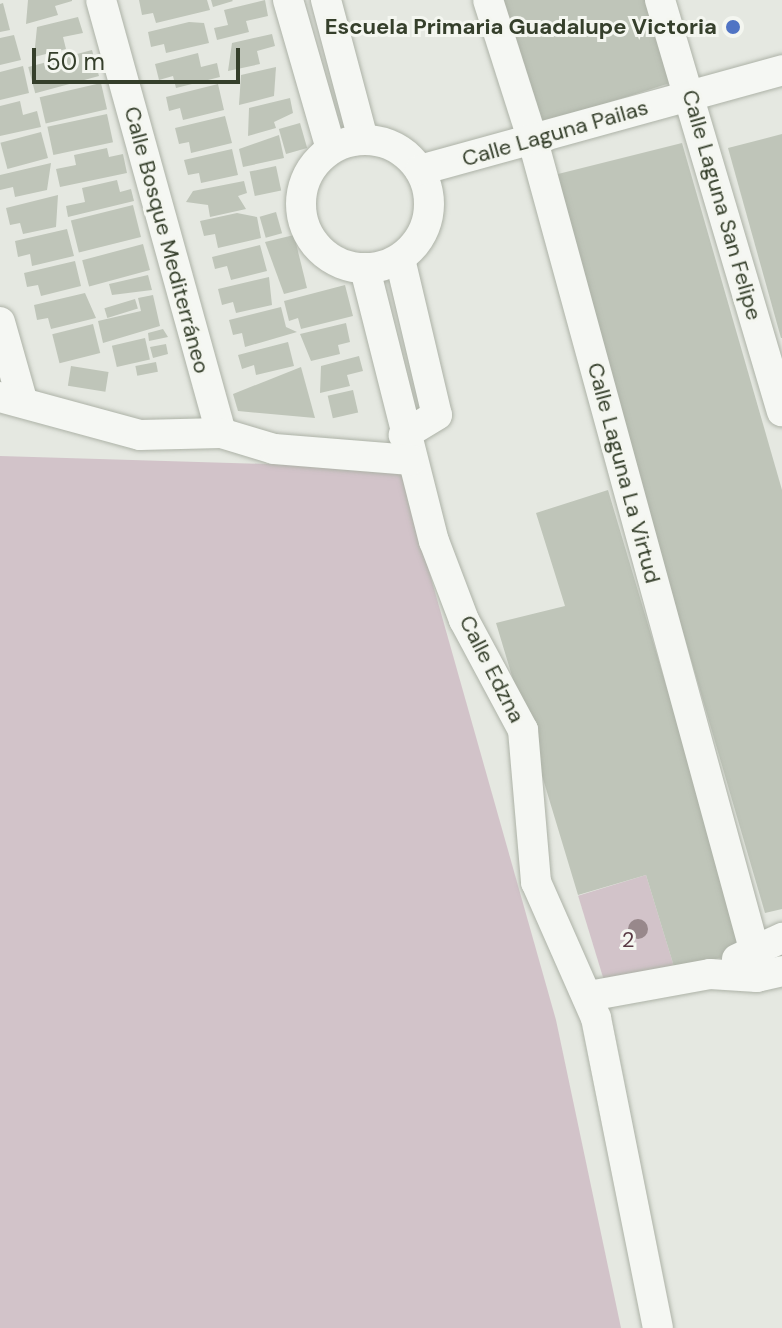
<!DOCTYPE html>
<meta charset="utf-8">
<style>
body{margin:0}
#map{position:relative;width:782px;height:1328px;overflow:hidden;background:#e5e8e1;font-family:"DM Sans",sans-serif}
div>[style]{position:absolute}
.green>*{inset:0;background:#d2c3c9;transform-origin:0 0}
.building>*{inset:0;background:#bfc5b9;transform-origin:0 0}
.roads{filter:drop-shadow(0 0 2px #adb2a7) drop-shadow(0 0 2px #adb2a7)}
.street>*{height:30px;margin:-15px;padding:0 15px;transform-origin:15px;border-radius:15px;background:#f5f7f3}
.street>.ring{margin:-15px;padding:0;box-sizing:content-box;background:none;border:30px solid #f5f7f3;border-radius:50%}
.trees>*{width:20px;height:20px;margin:-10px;border-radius:50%;background:#98888b}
.dots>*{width:22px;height:22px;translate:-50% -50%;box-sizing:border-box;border:4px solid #f4f6f0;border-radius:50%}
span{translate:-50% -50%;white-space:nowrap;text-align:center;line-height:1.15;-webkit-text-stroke:6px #f4f6f0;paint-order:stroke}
.poi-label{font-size:22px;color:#353f2b;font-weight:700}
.right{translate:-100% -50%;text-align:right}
.street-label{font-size:22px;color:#353f2b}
.park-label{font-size:22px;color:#593944}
.scale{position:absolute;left:32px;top:48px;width:208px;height:36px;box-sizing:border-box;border:4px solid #353f2b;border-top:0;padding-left:10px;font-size:24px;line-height:28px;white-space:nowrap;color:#353f2b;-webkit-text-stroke:6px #f4f6f0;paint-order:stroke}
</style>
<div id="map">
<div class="green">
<i style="clip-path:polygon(0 456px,400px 468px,556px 1020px,621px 1328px,0 1328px)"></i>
<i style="left:646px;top:875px;width:99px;height:71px;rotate:73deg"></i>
</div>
<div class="building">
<i style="clip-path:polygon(28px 0,72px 0,72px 1px,55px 6px,58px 15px,26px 24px)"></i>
<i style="clip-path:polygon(139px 0,207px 0,210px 10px,156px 23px,153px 13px,142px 15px)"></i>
<i style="clip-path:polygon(211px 0,232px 0,233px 1px,213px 7px)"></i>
<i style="clip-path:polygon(265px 0,268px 16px,246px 21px,249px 32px,217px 40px,214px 28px,228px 25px,224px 10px)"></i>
<i style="clip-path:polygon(493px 0,646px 0,670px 83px,532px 127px)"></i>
<i style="clip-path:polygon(3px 3px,10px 30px,0 32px,0 4px)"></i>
<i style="clip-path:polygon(78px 17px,83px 33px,63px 37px,66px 49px,34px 57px,37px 27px)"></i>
<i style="clip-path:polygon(189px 22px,204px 23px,209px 43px,166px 53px,164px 44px,151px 47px,148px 32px)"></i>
<i style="clip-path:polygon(272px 34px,275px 46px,257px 51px,260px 64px,228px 71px,232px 43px)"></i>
<i style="clip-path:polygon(14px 35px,21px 60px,0 65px,0 38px)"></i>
<i style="left:92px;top:50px;width:27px;height:66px;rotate:75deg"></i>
<i style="clip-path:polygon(198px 53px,201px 67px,217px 63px,220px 77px,176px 88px,173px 76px,159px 80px,155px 64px)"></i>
<i style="clip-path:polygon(23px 66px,29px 93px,0 100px,0 72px)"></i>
<i style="clip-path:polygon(276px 67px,274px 96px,239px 105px,241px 75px)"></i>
<i style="left:101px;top:83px;width:27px;height:63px;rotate:77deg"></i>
<i style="clip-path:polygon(218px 84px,224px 110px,183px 120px,180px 108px,169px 111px,166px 97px)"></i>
<i style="clip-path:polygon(290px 98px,293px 113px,274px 122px,276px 128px,248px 136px,249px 108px)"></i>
<i style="clip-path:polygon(20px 101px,23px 115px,37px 111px,41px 127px,0 136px,0 106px)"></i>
<i style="left:107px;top:114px;width:29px;height:61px;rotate:78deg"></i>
<i style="clip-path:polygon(225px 116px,232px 143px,191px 153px,189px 142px,179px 144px,175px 128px)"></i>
<i style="left:300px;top:123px;width:26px;height:22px;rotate:74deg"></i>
<i style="left:41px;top:132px;width:27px;height:42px;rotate:75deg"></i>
<i style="clip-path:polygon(782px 134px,782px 338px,781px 338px,728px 148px)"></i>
<i style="clip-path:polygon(279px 135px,284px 158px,243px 167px,239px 149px)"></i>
<i style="clip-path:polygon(682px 143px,782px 490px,782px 909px,765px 913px,550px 176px)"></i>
<i style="clip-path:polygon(107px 148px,109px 157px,123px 154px,127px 173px,60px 187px,56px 169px,76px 165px,74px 155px)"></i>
<i style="clip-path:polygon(232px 149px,238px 175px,201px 183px,199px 173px,188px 175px,184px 160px)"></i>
<i style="clip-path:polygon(51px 163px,47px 190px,15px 197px,13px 187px,0 190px,0 175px)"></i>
<i style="left:276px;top:166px;width:25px;height:27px;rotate:78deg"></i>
<i style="clip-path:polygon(117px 180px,120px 192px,131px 189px,134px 201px,68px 217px,66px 206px,85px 202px,82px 188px)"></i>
<i style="clip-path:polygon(244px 181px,247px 193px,238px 196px,246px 209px,210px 217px,208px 205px,186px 202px,193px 191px)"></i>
<i style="clip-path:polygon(58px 195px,56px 227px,23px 234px,20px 223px,10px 225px,6px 208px)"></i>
<i style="left:133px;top:205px;width:33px;height:64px;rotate:76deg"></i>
<i style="left:276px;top:212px;width:22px;height:17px;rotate:74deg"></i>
<i style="clip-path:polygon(237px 213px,257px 217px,261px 238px,218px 248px,215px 234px,204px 236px,200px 221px)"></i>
<i style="clip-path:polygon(67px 229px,74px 256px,32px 266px,30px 254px,18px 257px,15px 241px)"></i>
<i style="clip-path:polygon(294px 235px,307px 288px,284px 294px,265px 242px)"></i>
<i style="left:143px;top:244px;width:27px;height:63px;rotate:75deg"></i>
<i style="clip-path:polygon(260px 245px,267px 271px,231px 280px,227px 266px,215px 269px,212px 257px)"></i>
<i style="clip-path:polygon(75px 261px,81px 286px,41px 296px,38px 285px,27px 287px,24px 273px)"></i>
<i style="clip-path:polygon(148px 275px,152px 290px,112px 295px,109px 284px)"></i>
<i style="clip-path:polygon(269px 277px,272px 305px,236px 313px,233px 302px,222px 305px,218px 289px)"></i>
<i style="clip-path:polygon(345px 285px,353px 316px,301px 329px,298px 318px,289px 321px,284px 301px)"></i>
<i style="clip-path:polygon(85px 293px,96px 318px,51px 329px,48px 318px,37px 320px,34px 305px)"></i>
<i style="clip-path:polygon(153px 295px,160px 326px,103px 343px,98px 321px,141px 311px,138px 298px)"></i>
<i style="left:135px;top:299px;width:10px;height:32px;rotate:73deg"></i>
<i style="clip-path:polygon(281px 307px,286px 327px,297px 332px,245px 347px,242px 333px,233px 335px,229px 320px)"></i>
<i style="clip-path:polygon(346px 323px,350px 342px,338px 345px,340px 354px,311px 361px,300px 334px)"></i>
<i style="left:93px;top:324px;width:30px;height:42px;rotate:76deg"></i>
<i style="clip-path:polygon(163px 329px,168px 337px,149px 341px,148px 333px)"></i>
<i style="left:145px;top:338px;width:22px;height:34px;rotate:77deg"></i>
<i style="clip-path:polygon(288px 342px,294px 366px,256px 375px,254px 365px,242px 369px,238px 355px)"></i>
<i style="clip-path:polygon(166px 344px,168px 354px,153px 358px,150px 347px)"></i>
<i style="clip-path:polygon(359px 356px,363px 371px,347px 375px,350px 386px,320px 393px,321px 366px)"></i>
<i style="left:156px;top:362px;width:10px;height:21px;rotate:79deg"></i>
<i style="left:71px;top:366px;width:38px;height:20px;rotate:9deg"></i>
<i style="clip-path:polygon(301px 367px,315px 418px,238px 411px,233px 394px)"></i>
<i style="left:353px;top:390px;width:23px;height:26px;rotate:77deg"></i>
<i style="clip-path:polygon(608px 490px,745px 951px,675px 970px,646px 875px,578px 895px,496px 623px,565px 606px,536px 513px)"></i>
</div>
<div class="roads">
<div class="street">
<i style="left:101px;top:0;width:449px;rotate:74.5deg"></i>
<i style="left:288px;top:0;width:155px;rotate:73.9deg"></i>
<i style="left:326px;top:0;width:144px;rotate:75.1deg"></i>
<i style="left:488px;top:0;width:148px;rotate:72.3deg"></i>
<i style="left:533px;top:141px;width:838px;rotate:74.7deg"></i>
<i style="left:660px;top:0;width:429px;rotate:73.5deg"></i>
<i class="ring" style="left:301px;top:140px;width:98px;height:98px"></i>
<i style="left:420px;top:170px;width:376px;rotate:-15.4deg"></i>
<i style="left:400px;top:259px;width:160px;rotate:76.7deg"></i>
<i style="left:437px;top:415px;width:39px;rotate:149deg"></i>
<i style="left:365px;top:269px;width:281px;rotate:75.8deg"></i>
<i style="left:434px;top:541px;width:85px;rotate:69.2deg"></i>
<i style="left:464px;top:620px;width:125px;rotate:61.8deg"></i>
<i style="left:523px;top:730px;width:153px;rotate:85.1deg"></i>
<i style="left:536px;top:882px;width:149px;rotate:66.2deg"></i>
<i style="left:596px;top:1018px;width:316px;rotate:78.7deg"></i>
<i style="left:0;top:322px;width:81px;rotate:74.2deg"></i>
<i style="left:0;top:397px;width:145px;rotate:15.2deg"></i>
<i style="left:140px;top:435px;width:81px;rotate:-1.4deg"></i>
<i style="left:221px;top:433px;width:55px;rotate:16.8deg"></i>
<i style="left:274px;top:449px;width:138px;rotate:4.6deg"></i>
<i style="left:737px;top:959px;width:50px;rotate:-25deg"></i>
<i style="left:589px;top:996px;width:123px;rotate:-10.3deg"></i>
<i style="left:710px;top:974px;width:47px;rotate:3.7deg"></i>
<i style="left:757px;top:977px;width:26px;rotate:-13deg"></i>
</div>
</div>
<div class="trees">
<i style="left:638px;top:929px"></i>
</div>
<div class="dots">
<i style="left:733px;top:27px;background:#5074c4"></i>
</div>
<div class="poi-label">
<span class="right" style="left:717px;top:27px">Escuela Primaria Guadalupe Victoria</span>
</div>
<div class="street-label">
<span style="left:555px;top:133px;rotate:-16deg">Calle Laguna Pailas</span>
<span style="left:722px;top:205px;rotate:74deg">Calle Laguna San Felipe</span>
<span style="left:167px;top:240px;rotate:75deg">Calle Bosque Mediterráneo</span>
<span style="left:624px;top:473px;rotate:75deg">Calle Laguna La Virtud</span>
<span style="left:492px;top:669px;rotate:63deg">Calle Edzna</span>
</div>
<div class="park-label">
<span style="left:628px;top:940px">2</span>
</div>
<div class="scale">50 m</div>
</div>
